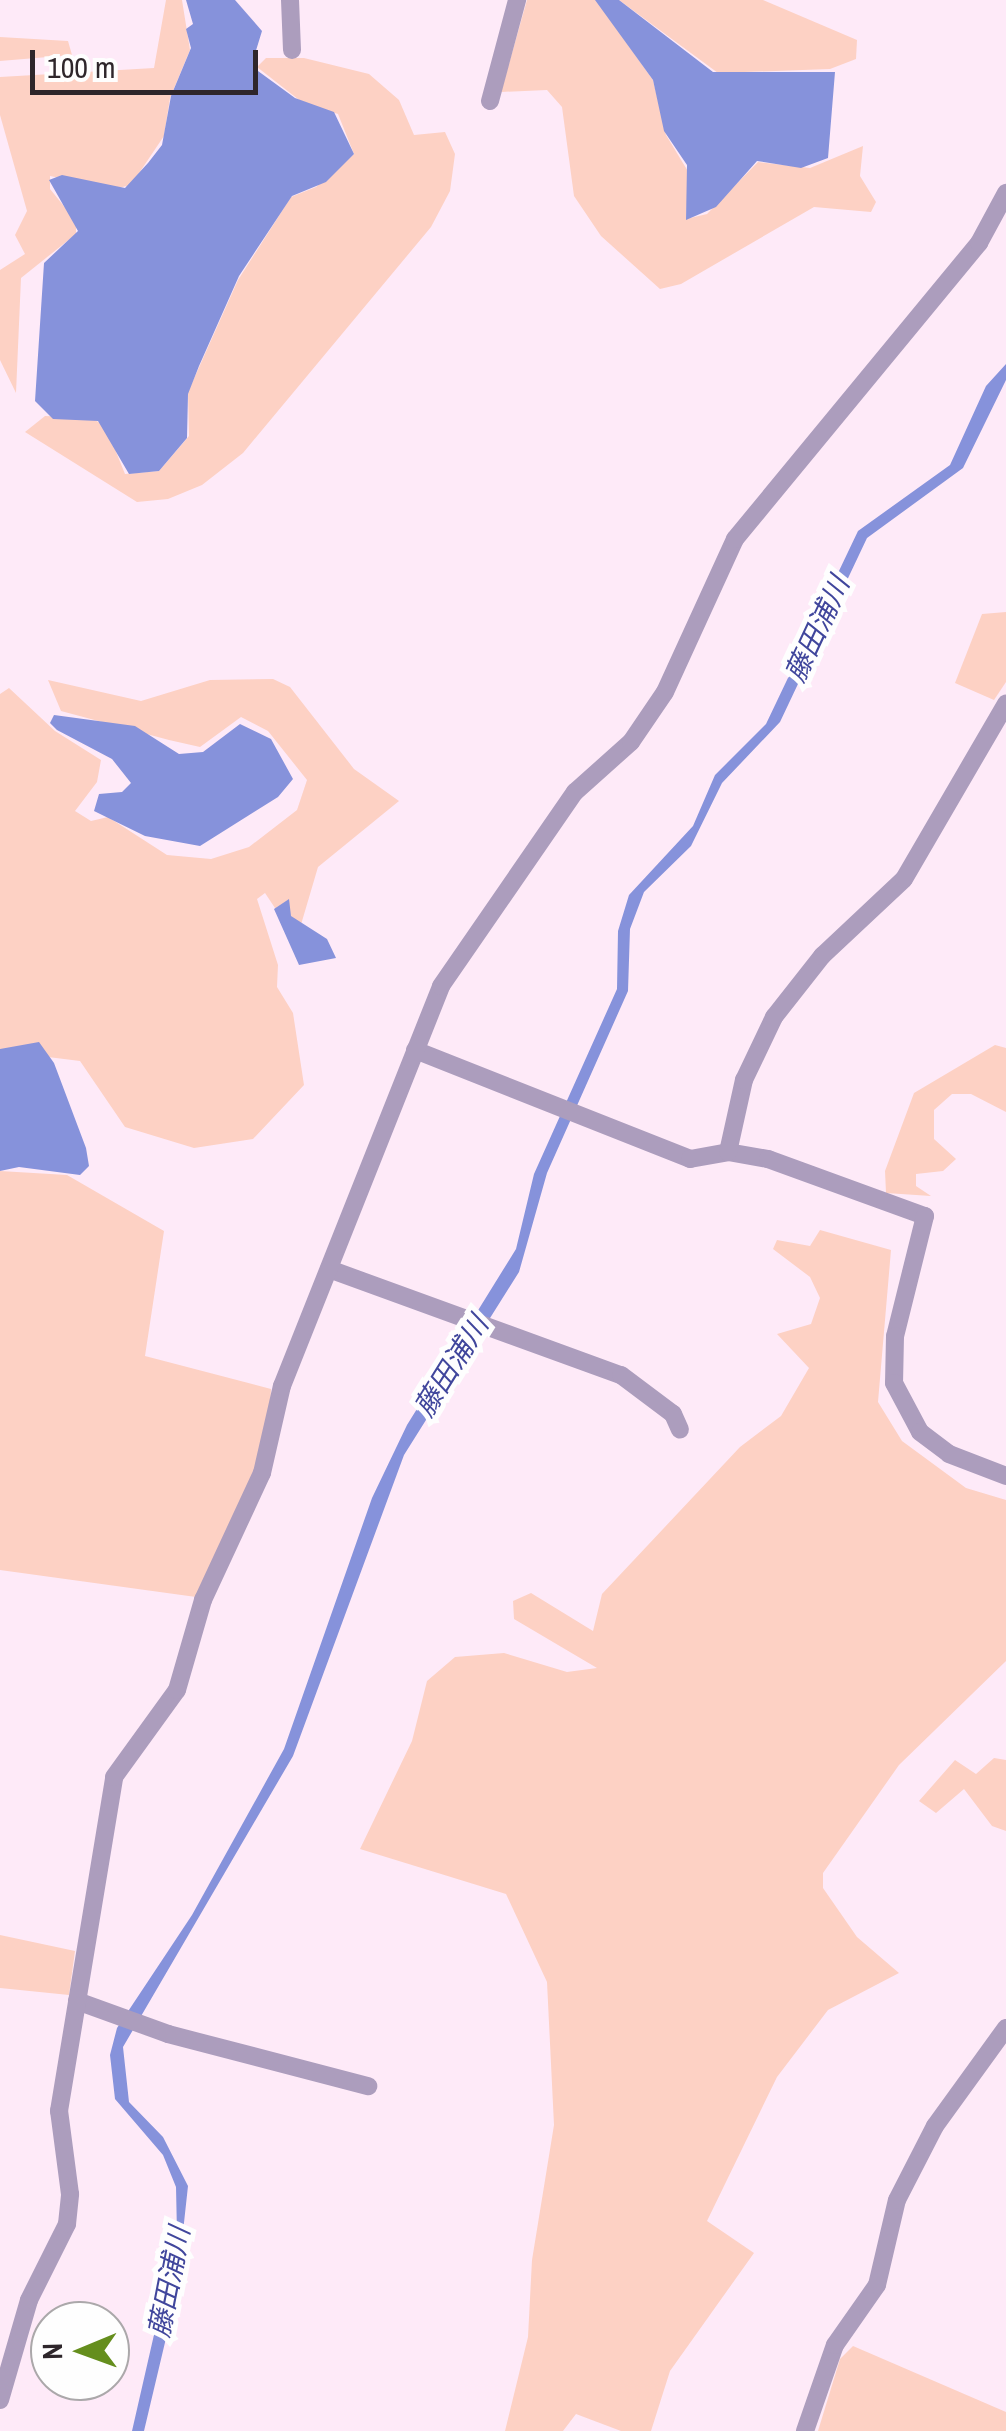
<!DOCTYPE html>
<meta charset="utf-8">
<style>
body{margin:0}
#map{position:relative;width:1006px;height:2431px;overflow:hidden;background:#feeaf8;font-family:"Archivo Narrow","Noto Sans JP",sans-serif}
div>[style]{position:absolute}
.green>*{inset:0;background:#fdd1c4}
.water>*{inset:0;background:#8692db}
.street>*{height:18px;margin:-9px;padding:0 9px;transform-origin:9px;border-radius:9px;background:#ac9dbd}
span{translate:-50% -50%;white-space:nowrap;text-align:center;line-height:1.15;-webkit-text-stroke:10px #fefefe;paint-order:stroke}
.water-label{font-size:28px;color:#40469c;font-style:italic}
.north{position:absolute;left:30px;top:2301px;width:100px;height:100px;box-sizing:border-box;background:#fefefe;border:2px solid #aba8aa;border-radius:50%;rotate:269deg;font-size:28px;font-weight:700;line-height:40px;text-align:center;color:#2e262b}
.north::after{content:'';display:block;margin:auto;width:35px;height:45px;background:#658e1d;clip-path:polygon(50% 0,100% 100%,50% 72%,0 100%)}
.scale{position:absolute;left:30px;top:50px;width:228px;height:45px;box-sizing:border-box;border:5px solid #2e262b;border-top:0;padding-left:12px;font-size:30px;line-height:35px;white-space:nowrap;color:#2e262b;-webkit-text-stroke:8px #fefefe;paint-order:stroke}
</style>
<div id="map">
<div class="green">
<i style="clip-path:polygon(166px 0,182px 0,190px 50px,170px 98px,164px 136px,131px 185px,114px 189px,50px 176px,50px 189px,76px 221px,76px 234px,21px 278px,16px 393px,0 360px,0 270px,25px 254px,15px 235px,27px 211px,0 115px,0 77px,154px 68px)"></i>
<i style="clip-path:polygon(527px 0,596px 0,653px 80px,666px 135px,689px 173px,686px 219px,707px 214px,758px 162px,810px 168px,863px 146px,860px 176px,876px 202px,871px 212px,814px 207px,681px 284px,660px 289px,601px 236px,574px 196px,562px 107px,547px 90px,501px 92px)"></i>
<i style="clip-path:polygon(619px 0,763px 0,857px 40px,856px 59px,830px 69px,718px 73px)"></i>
<i style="clip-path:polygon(0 37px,68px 41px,72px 55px,0 61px)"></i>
<i style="clip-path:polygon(304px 58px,369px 74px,399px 100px,414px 135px,445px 132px,455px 154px,450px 191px,431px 227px,243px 453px,202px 485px,168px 499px,137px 502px,25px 432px,45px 416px,92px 418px,106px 427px,125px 474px,159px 471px,189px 436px,188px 392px,238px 280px,291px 197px,316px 187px,354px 154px,338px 114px,303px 103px,257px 67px,266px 58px)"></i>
<i style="clip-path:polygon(1006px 612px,1006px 682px,994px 700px,955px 683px,982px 614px)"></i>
<i style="clip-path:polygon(273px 679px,290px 687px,354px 769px,399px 801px,318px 867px,300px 928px,281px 917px,265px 893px,257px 899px,278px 965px,277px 987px,293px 1013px,304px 1085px,253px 1139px,194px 1148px,125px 1127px,80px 1061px,0 1051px,0 694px,9px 688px,55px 731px,101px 760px,97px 782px,75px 811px,91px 821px,108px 817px,167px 855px,211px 859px,249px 847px,297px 810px,307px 780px,268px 731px,241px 717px,200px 747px,169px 740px,61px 711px,48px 680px,141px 701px,210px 680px)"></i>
<i style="clip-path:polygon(995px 1045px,1006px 1048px,1006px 1112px,971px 1094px,952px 1094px,934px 1110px,934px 1139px,956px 1159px,943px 1171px,916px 1174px,916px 1186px,931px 1196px,886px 1193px,885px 1171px,914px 1093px)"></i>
<i style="clip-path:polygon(0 1171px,67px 1175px,164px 1231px,145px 1356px,271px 1389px,269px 1429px,246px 1497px,196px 1597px,0 1570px)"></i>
<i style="clip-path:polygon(820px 1230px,891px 1250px,878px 1402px,902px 1441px,966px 1488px,1006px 1500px,1006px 1661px,899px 1765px,823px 1873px,823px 1888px,857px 1937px,899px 1973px,828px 2010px,777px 2077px,707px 2221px,754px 2253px,670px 2371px,651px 2431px,621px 2431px,576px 2414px,563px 2431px,505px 2431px,528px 2337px,532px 2260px,554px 2125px,547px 1982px,506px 1894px,360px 1849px,412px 1741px,427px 1681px,455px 1657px,504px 1653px,567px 1672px,597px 1668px,514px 1619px,513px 1601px,531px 1593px,593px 1631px,602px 1594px,740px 1447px,781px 1416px,809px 1368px,777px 1334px,811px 1324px,820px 1298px,810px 1277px,773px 1249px,777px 1240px,810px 1246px)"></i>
<i style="clip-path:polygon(994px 1758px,1006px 1760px,1006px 1831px,992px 1826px,964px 1789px,936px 1813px,919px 1801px,955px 1760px,976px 1774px)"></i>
<i style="clip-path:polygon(0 1935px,75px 1951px,69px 1995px,0 1988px)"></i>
<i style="clip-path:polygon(853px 2346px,1006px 2412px,1006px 2431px,818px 2431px,840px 2359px)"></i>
</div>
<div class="water">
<i style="clip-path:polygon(186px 0,235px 0,262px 31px,254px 57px,258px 71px,295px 98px,334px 112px,354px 154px,326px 182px,292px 196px,239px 276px,199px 366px,188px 394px,187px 438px,159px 471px,129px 474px,98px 421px,53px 419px,35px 401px,44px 263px,78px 231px,49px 180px,62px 175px,125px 188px,148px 163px,162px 145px,171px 96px,191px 48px,186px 29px,193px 24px)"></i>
<i style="clip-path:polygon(595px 0,619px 0,713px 72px,835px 72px,828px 158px,801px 168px,757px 161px,716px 207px,686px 220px,687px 165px,664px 131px,653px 80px)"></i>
<i style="clip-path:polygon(1006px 364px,1006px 380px,963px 468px,867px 538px,780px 722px,722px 783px,691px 846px,644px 892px,630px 929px,628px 991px,547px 1173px,519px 1272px,404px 1455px,293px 1756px,123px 2047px,129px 2102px,163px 2137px,188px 2186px,176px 2296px,144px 2431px,132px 2431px,177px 2234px,176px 2187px,163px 2155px,115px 2099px,110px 2055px,117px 2028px,192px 1915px,284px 1749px,372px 1498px,407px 1425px,516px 1249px,534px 1174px,617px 989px,618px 931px,629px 895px,693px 826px,715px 775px,766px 724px,858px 531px,950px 465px,986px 386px)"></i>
<i style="clip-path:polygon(54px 715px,135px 726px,179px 754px,203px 752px,240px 724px,271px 739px,293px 779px,278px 797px,200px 846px,145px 836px,94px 811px,99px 794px,122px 792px,131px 783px,112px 759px,57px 730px,50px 723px)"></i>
<i style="clip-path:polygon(289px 899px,291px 916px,327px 939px,336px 958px,299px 965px,274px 909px)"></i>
<i style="clip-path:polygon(39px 1042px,54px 1063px,86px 1148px,89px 1166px,80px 1175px,19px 1167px,0 1171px,0 1049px)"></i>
</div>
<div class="street">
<i style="left:290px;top:0;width:50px;rotate:87.7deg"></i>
<i style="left:490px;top:101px;width:105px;rotate:-75deg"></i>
<i style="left:415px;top:1050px;width:296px;rotate:21.6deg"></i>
<i style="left:690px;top:1159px;width:39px;rotate:-10deg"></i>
<i style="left:728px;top:1152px;width:41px;rotate:9.9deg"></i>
<i style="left:768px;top:1159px;width:167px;rotate:20deg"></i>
<i style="left:925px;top:1216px;width:124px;rotate:104deg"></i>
<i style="left:895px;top:1336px;width:47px;rotate:91.2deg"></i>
<i style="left:894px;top:1383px;width:55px;rotate:62deg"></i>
<i style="left:920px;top:1432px;width:36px;rotate:37deg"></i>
<i style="left:949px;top:1454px;width:61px;rotate:21.1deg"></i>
<i style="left:728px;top:1152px;width:74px;rotate:-77.5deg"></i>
<i style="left:744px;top:1080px;width:70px;rotate:-64.5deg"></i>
<i style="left:774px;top:1017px;width:78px;rotate:-51.8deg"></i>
<i style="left:822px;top:956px;width:112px;rotate:-43.2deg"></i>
<i style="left:904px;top:879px;width:203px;rotate:-59.8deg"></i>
<i style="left:329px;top:1269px;width:311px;rotate:20deg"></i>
<i style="left:621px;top:1375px;width:65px;rotate:36.9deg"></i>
<i style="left:673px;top:1414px;width:17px;rotate:66deg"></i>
<i style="left:77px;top:2001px;width:97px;rotate:19.9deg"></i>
<i style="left:168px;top:2034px;width:207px;rotate:14.6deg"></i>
<i style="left:0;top:2400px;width:104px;rotate:-73.8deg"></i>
<i style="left:29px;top:2300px;width:85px;rotate:-63.4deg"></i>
<i style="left:67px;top:2224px;width:30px;rotate:-84deg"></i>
<i style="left:70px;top:2194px;width:84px;rotate:-97.5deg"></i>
<i style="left:59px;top:2111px;width:338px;rotate:-80.6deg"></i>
<i style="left:114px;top:1777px;width:107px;rotate:-54.1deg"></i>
<i style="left:177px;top:1690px;width:94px;rotate:-73.9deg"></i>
<i style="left:203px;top:1600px;width:140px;rotate:-65.1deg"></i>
<i style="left:262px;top:1473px;width:89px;rotate:-77.1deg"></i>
<i style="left:282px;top:1386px;width:430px;rotate:-68.3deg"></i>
<i style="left:441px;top:986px;width:236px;rotate:-55.4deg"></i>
<i style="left:575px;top:792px;width:75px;rotate:-41.8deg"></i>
<i style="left:631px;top:742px;width:60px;rotate:-55.8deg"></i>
<i style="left:665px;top:692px;width:168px;rotate:-65.4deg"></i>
<i style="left:735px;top:539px;width:384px;rotate:-50.5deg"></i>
<i style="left:979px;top:243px;width:57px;rotate:-61.6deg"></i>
<i style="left:805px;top:2431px;width:91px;rotate:-70.8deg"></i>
<i style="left:835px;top:2345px;width:73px;rotate:-55deg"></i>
<i style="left:877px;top:2285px;width:87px;rotate:-76.8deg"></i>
<i style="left:897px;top:2200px;width:83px;rotate:-62.8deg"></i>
<i style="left:935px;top:2126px;width:121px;rotate:-54.1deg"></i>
</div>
<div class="water-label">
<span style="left:817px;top:629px;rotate:-65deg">藤田浦川</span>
<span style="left:451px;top:1366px;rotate:-58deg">藤田浦川</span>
<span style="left:169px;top:2282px;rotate:-79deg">藤田浦川</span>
</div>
<div class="north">N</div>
<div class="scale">100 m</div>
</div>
